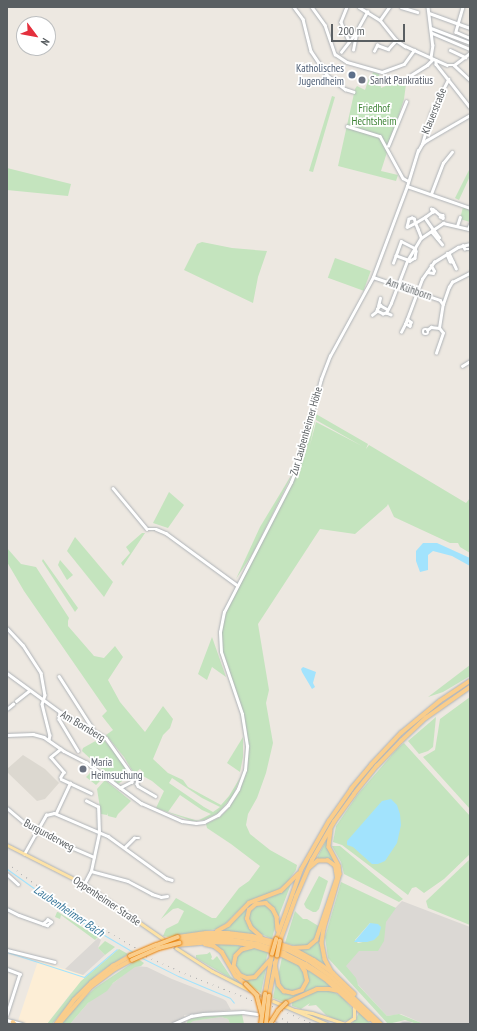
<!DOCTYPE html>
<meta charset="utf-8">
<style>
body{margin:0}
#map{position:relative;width:477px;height:1031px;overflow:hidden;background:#ede8e1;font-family:"PT Sans Narrow",sans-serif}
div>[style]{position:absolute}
.commercial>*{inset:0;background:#fdeed6}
.industrial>*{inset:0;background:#dbd8d4}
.education>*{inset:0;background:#dcd8d0}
.green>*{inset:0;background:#c4e4be;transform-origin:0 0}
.water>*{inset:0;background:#a2e3fd}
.stream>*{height:1px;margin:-0.5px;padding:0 0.5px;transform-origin:0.5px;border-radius:0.5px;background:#a2e3fd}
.major-tunnel>*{height:3px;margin-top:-1.5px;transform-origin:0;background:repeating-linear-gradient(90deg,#c8c6c1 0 3px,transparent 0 4.5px)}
.roads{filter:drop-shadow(0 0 1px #afb3b7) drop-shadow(0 0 1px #afb3b7)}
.minor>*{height:2.5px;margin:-1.25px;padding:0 1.25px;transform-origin:1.25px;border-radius:1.25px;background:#fff}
.minor>.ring{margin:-1.25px;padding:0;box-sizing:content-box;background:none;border:2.5px solid #fff;border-radius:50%}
.major>*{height:3px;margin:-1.5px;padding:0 1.5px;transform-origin:1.5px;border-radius:1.5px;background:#fde2a6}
.highway>*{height:3.5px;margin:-1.75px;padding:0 1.75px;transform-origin:1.75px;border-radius:1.75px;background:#facd8b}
.rail>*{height:1px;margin-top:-0.5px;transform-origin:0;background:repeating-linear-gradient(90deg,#b1b2b2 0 1px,transparent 0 6px)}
.bridges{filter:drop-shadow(0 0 1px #e87f06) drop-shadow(0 0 1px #e87f06)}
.highway-bridge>*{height:3.5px;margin:-1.75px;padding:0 1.75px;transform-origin:1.75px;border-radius:1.75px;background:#facd8b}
.dots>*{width:11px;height:11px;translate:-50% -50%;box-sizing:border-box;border:2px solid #fff;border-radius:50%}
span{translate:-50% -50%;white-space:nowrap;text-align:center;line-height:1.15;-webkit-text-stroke:3.5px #fff;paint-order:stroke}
.service-label{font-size:11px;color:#4e5e75}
.right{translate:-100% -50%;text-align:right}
.worship-label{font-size:11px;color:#5b616d}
.left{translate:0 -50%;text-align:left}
.park-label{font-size:11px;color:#3f8437}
.street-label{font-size:11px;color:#5a5f62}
.water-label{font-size:12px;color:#3b799c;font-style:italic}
.frame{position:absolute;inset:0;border:8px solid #5a5f62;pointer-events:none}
.north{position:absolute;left:16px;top:16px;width:40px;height:40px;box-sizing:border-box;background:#fff;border:1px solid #bdbfc0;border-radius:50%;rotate:122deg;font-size:11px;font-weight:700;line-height:16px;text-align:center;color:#5a5f62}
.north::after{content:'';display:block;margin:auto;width:14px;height:18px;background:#e4303d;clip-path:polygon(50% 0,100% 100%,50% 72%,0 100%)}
.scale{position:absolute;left:331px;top:24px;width:74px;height:18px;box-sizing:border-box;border:2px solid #5a5f62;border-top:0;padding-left:5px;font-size:12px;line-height:14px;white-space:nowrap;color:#5a5f62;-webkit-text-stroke:3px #fff;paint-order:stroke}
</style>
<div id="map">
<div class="commercial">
<i style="clip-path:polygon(38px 961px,87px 976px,70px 994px,47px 1024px,29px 1024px,18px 1021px)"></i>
</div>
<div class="industrial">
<i style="clip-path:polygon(402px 901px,470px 927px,470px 1024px,424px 1024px,401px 1014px,387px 1016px,340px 965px)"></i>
<i style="clip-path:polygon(98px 938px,101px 940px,98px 948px,105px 955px,83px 975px,65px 969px)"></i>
<i style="clip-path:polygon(135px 966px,147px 967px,172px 979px,223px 999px,226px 1001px,231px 1010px,184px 1015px,186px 1024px,175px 1024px,174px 1022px,169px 1024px,70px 1024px,88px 1003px)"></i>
<i style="clip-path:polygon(221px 1017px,228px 1019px,230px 1024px,189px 1024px,192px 1021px)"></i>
</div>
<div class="education">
<i style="clip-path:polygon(23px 755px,45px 769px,59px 783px,45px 799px,37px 801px,7px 772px,7px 769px)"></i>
</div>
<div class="green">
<i style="clip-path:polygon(373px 72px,379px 74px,381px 88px,407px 77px,404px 99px,381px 171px,398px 175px,396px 181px,338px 166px,355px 89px,357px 86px,365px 90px,370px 75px,371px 78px)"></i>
<i style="clip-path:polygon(332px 96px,335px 97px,313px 172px,309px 171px)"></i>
<i style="clip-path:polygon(7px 168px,71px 184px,68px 196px,7px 190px)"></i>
<i style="clip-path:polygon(470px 168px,470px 176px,459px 200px,455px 198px)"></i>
<i style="clip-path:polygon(463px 207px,470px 210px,470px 222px,460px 219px)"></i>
<i style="clip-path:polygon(202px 242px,232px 248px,267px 251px,258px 277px,253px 303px,184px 270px,197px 244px)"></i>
<i style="left:335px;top:258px;width:38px;height:21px;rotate:20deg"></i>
<i style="clip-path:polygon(313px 413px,315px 421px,310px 445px,316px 422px,362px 446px,316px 420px,316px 414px,368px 444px,366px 449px,369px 445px,466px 503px,470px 498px,470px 553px,460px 547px,458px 543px,450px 543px,394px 517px,388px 504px,387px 506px,355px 534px,320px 529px,258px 624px,269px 690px,266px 703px,273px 743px,266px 773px,257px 798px,248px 814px,246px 825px,250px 834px,270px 850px,297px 865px,296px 870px,285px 885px,275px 891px,252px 900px,242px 907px,226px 923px,217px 929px,168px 937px,163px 936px,166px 929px,178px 923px,184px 911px,178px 908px,173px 909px,161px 919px,176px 898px,212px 918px,216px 918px,239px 888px,249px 881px,260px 866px,231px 844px,207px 828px,206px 824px,220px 817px,228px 809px,238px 794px,247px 771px,247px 731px,221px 650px,221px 634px,227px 608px,298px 471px)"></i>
<i style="clip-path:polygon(295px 469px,253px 553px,236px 579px,260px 527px)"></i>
<i style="clip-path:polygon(169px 492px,184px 505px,168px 528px,153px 523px)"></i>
<i style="clip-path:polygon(142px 533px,145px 533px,123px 566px,121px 563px,130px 553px,126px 547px)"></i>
<i style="clip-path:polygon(75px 537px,113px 582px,104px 597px,67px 551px)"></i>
<i style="clip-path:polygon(evenodd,7px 548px,21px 564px,36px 567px,69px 618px,68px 621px,68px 626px,94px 656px,104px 658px,115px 646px,123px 657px,108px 680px,120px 702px,145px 732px,163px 706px,173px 719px,170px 728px,163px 735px,153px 759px,168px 773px,183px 780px,188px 787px,221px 805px,229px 796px,241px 776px,233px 796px,218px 813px,204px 820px,192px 821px,156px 808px,164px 791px,152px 781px,143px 776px,143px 772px,140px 769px,135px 773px,133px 772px,124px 757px,106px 735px,113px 730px,102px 716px,107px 711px,24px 591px,7px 562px,7px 548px,172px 778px,202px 798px,220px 807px,213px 812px,204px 807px,169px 783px,172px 778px,7px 548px,180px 795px,202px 810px,211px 814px,199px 820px,195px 820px,168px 812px,180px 795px)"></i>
<i style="clip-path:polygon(43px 559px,78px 608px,75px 612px,42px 561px)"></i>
<i style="clip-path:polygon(60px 560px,73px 575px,67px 580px,58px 565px)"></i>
<i style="clip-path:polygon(212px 637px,226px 677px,212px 667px,207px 680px,198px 674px)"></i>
<i style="clip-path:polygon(470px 665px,470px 676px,443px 692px,428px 697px)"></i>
<i style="clip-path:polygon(470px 697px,470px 809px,423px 757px,435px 750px,440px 719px)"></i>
<i style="clip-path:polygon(436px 717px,433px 747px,428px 751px,419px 754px,408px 741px)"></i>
<i style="clip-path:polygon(243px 737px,243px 757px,240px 772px,227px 763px)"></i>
<i style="clip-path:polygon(99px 739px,104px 740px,111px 748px,132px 774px,118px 784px,82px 751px,83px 748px)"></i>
<i style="clip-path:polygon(404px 743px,470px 816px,470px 854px,444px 879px,424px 893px,416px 887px,412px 888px,408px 895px,342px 845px,333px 842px,336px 826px,358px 794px,397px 749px)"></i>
<i style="clip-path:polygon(92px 769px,103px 778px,96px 785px,86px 777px,89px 774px)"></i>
<i style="clip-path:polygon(105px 780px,131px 801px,118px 814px,116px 818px,108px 816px,107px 813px,107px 815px,101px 814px,97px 789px)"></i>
<i style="clip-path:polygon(328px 837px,328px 846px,339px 873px,321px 938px,327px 967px,299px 950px,310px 947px,318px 940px,338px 874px,338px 869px,332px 862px,323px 859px,315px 862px)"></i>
<i style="clip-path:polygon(332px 846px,340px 846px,403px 899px,399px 902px,344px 874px,341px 862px)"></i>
<i style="clip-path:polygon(470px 859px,470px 925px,428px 908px,426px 901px)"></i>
<i style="clip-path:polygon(319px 876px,328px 881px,319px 909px,316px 912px,313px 912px,306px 908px,304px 904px)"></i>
<i style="clip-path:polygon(evenodd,341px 882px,396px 908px,386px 922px,384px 941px,378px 951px,359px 951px,346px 966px,356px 978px,358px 985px,387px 1016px,399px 1014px,424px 1024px,417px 1024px,405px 1020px,388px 1024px,328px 958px,325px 937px,341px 882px,370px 923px,374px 940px,358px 943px,355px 940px,370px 923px)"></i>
<i style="clip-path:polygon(291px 884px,278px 918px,274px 908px,270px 904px,264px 901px,255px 902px,285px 889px)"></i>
<i style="clip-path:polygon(252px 903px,246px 911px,246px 922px,255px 934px,222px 931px,228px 927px)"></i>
<i style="clip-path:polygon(263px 904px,270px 907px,275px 916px,276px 923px,272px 939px,257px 932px,251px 926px,248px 917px,254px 906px)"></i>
<i style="clip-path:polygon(295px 911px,303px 919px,307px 919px,320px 927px,314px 942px,309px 946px,300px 947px,285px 943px)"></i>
<i style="clip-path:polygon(57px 912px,58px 912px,98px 937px,95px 940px,61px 915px,60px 919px,55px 917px)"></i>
<i style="clip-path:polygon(105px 941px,115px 947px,105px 955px,98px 948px)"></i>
<i style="clip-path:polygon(212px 944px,247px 946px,235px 955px,233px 967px,241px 977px,258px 976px,266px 968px,261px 993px,239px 978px,223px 951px)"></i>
<i style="clip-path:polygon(252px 948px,268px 952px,265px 964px,255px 975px,248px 977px,242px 974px,236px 966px,236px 958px,241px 952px)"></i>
<i style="clip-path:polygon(119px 949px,128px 954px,99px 973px,77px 994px,52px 1024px,47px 1024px,81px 981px)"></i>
<i style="clip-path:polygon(210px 952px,212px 957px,211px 959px,213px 960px,217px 956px,231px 977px,242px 985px,196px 958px,196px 955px,207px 954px)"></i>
<i style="clip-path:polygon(282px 957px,298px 964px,304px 971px,305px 980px,301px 989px,295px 992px,284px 989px,281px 986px,278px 977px)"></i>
<i style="clip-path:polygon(138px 959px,144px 963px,141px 966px,135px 967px,113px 983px,107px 991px,88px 1003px,70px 1024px,62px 1024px,73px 1009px,95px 988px)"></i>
<i style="clip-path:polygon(305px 968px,333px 987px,318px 987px,284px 1002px,273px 998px,276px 982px,285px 993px,292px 994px,300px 992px,308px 980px)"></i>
<i style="clip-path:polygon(319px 990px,332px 991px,342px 997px,352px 1008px,354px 1014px,350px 1020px,340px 1022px,326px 1015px,316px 1005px,308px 1006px,310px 1003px,301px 1009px,292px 1006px,292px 1002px,301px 999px,299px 998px)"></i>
<i style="clip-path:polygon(359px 1012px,371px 1024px,351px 1024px,356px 1019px)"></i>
<i style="clip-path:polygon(233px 1014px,242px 1014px,244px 1024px,230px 1024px,228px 1019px,221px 1017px,193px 1021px,189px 1024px,186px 1024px,188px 1020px,195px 1017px)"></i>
</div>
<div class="water">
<i style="clip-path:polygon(423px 543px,437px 543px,470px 558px,470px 566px,452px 556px,433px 551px,428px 555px,428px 570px,420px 572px,416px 561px,416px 551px)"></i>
<i style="clip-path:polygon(303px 667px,316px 672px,313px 683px,315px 687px,312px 689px,302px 672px,301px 669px)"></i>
<i style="clip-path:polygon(391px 799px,397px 805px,400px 814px,401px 825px,397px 843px,385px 861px,378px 864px,372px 864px,353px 847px,347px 845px,347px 841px,382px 801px)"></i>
<i style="clip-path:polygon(370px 923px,378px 924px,381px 927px,379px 935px,374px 940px,367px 942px,354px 942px)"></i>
</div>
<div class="stream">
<i style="left:7px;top:869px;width:90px;rotate:35.5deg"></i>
<i style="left:80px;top:921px;width:61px;rotate:30.3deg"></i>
<i style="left:7px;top:952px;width:81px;rotate:18deg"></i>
<i style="left:84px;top:977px;width:43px;rotate:-40.3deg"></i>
<i style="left:142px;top:958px;width:40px;rotate:26.6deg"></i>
<i style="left:178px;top:976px;width:56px;rotate:22.9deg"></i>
<i style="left:230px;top:998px;width:6px;rotate:51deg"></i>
</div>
<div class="major-tunnel">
<i style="left:163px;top:939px;width:16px;rotate:35deg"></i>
<i style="left:256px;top:993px;width:19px;rotate:25deg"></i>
</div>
<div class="roads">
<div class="minor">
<i style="left:294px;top:7px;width:15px;rotate:53deg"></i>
<i style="left:303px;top:19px;width:33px;rotate:76deg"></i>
<i style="left:311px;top:51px;width:29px;rotate:56deg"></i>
<i style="left:327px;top:75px;width:23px;rotate:38deg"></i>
<i style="left:345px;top:89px;width:9px;rotate:18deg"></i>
<i style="left:312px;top:7px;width:22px;rotate:54deg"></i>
<i style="left:325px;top:25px;width:31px;rotate:71deg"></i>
<i style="left:335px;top:54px;width:14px;rotate:34deg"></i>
<i style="left:347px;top:62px;width:36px;rotate:16deg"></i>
<i style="left:382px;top:72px;width:23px;rotate:-20deg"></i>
<i style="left:404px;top:64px;width:17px;rotate:-54deg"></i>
<i style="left:347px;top:7px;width:16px;rotate:112deg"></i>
<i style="left:341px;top:22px;width:21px;rotate:67deg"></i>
<i style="left:359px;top:7px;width:25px;rotate:32deg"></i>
<i style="left:380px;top:20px;width:26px;rotate:51deg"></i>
<i style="left:396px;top:40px;width:11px;rotate:34deg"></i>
<i style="left:405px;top:46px;width:46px;rotate:24.3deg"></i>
<i style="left:447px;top:65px;width:7px"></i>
<i style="left:454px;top:65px;width:20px;rotate:-37deg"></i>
<i style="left:401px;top:7px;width:17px;rotate:17deg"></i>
<i style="left:428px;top:7px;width:38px;rotate:83deg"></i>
<i style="left:433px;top:45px;width:13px;rotate:99deg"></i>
<i style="left:463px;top:7px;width:26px;rotate:106deg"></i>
<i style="left:456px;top:32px;width:15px;rotate:23deg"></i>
<i style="left:429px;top:13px;width:44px;rotate:20.1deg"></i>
<i style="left:380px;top:20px;width:16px;rotate:-55deg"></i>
<i style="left:431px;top:28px;width:42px;rotate:21deg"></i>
<i style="left:432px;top:33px;width:41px;rotate:22.8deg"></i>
<i style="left:353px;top:50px;width:20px;rotate:-79deg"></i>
<i style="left:357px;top:30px;width:21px;rotate:-61deg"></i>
<i style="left:450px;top:50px;width:17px;rotate:25deg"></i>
<i style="left:374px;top:51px;width:7px;rotate:-63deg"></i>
<i style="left:377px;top:45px;width:12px;rotate:20deg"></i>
<i style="left:388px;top:49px;width:12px;rotate:-48deg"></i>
<i style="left:341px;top:52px;width:24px;rotate:-52deg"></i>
<i style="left:436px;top:60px;width:4px;rotate:90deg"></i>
<i style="left:436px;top:64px;width:55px;rotate:51.7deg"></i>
<i style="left:454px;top:65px;width:22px;rotate:43deg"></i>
<i style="left:411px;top:75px;width:19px;rotate:-32deg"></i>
<i style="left:427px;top:65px;width:8px;rotate:-45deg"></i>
<i style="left:347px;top:126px;width:34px;rotate:17deg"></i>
<i style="left:380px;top:136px;width:48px;rotate:61.3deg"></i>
<i style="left:403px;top:178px;width:6px;rotate:31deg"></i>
<i style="left:422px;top:144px;width:32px;rotate:-74deg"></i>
<i style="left:431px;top:113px;width:38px;rotate:-63deg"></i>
<i style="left:388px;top:146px;width:48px;rotate:-67.8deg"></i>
<i style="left:407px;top:186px;width:67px;rotate:19.2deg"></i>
<i style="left:431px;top:194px;width:33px;rotate:-69deg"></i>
<i style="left:443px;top:163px;width:14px;rotate:-51deg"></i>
<i style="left:432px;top:212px;width:3px;rotate:-108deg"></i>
<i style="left:431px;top:209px;width:2px"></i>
<i style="left:433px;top:209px;width:9px;rotate:41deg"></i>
<i style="left:440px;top:215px;width:3px"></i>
<i style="left:443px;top:215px;width:3px;rotate:90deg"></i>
<i style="left:443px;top:218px;width:3px;rotate:-162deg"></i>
<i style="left:440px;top:217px;width:2px;rotate:-90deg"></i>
<i style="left:426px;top:219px;width:12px;rotate:55deg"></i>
<i style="left:433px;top:229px;width:3px;rotate:108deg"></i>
<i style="left:432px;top:232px;width:16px;rotate:50deg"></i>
<i style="left:457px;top:226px;width:9px;rotate:-72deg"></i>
<i style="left:434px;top:230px;width:9px;rotate:54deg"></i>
<i style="left:439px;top:237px;width:2px;rotate:117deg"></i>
<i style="left:421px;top:238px;width:9px;rotate:-111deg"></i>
<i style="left:418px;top:230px;width:8px;rotate:-113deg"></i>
<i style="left:415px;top:223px;width:4px;rotate:-104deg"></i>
<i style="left:414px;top:219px;width:2px;rotate:-153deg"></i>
<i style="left:412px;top:218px;width:3px;rotate:162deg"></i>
<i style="left:409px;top:219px;width:8px;rotate:104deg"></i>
<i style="left:407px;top:227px;width:9px;rotate:-27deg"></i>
<i style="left:415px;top:223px;width:12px;rotate:-31deg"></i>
<i style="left:425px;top:217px;width:9px;rotate:-36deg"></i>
<i style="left:432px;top:212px;width:3px;rotate:-18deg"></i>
<i style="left:463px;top:245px;width:4px;rotate:63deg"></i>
<i style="left:465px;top:249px;width:5px"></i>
<i style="left:447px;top:253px;width:2px"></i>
<i style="left:449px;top:253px;width:17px;rotate:65deg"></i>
<i style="left:447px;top:254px;width:8px;rotate:67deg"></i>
<i style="left:450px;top:261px;width:3px;rotate:18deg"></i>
<i style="left:393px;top:263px;width:23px;rotate:-70deg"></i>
<i style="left:401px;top:241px;width:16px;rotate:27deg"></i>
<i style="left:415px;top:248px;width:3px;rotate:72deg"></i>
<i style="left:416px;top:251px;width:7px;rotate:98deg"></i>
<i style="left:415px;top:258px;width:6px;rotate:149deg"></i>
<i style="left:410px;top:261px;width:15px;rotate:-160deg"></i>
<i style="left:427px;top:272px;width:6px;rotate:9deg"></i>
<i style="left:433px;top:273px;width:2px;rotate:-63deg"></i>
<i style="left:434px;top:271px;width:6px;rotate:-121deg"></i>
<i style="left:373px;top:277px;width:71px;rotate:18.9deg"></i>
<i style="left:440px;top:300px;width:5px;rotate:53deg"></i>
<i style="left:378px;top:306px;width:8px;rotate:-76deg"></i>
<i style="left:386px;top:313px;width:3px;rotate:162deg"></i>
<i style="left:383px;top:314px;width:7px;rotate:-153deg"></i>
<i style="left:377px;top:311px;width:2px;rotate:-90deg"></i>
<i style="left:377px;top:309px;width:5px;rotate:-53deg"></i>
<i style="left:380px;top:305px;width:8px;rotate:30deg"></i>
<i style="left:372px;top:315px;width:6px;rotate:-39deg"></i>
<i style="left:391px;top:315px;width:5px;rotate:-158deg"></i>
<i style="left:386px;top:313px;width:11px;rotate:-63deg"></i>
<i style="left:391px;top:303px;width:45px;rotate:-69.1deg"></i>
<i style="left:407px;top:261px;width:27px;rotate:-59deg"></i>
<i style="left:421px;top:238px;width:27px;rotate:-34deg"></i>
<i style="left:443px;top:223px;width:26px;rotate:13deg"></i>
<i style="left:468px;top:229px;width:5px;rotate:-68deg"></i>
<i style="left:407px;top:319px;width:5px;rotate:37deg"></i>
<i style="left:411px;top:322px;width:4px;rotate:104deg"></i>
<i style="left:410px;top:326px;width:5px;rotate:-158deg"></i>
<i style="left:405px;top:324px;width:2px;rotate:-63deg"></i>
<i style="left:406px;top:322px;width:46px;rotate:-69.6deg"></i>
<i style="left:422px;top:279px;width:21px;rotate:-55deg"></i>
<i style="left:434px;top:262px;width:28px;rotate:-32deg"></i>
<i style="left:458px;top:247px;width:12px;rotate:-14deg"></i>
<i class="ring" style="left:423.5px;top:329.5px;width:2.5px;height:2.5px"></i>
<i style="left:427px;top:330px;width:5px;rotate:-37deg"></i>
<i style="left:431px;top:327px;width:8px;rotate:7deg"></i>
<i style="left:439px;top:328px;width:24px;rotate:-81deg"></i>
<i style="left:443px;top:304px;width:18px;rotate:-71deg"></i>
<i style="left:449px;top:287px;width:6px;rotate:-59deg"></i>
<i style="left:452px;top:282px;width:20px;rotate:-27deg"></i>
<i style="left:401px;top:332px;width:9px;rotate:-63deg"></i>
<i style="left:436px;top:353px;width:21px;rotate:-71deg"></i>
<i style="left:443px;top:333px;width:6px;rotate:-129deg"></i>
<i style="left:462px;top:366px;width:9px;rotate:-32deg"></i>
<i style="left:113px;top:488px;width:53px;rotate:50.3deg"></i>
<i style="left:147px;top:529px;width:9px"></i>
<i style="left:156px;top:529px;width:11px;rotate:22deg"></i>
<i style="left:166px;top:533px;width:88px;rotate:36.2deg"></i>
<i style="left:7px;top:628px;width:23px;rotate:47deg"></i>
<i style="left:23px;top:645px;width:33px;rotate:57deg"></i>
<i style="left:41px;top:673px;width:22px;rotate:80deg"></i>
<i style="left:45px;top:695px;width:9px;rotate:108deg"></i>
<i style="left:42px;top:704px;width:32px;rotate:76deg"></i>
<i style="left:50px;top:735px;width:5px;rotate:101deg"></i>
<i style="left:7px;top:673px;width:66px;rotate:36.3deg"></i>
<i style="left:60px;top:712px;width:53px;rotate:29.5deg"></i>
<i style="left:106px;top:738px;width:47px;rotate:54.6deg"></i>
<i style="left:133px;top:776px;width:6px;rotate:99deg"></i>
<i style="left:132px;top:782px;width:13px;rotate:153deg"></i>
<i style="left:59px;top:676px;width:63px;rotate:57.3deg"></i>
<i style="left:16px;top:701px;width:16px;rotate:-38deg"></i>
<i style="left:7px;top:709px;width:8px;rotate:-40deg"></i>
<i style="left:60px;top:712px;width:7px;rotate:98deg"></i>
<i style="left:59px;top:719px;width:37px;rotate:59deg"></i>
<i style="left:7px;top:735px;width:26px;rotate:-2deg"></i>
<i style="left:33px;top:734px;width:11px;rotate:15deg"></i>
<i style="left:44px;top:737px;width:24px;rotate:35deg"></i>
<i style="left:64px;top:751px;width:25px;rotate:27deg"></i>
<i style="left:86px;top:762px;width:69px;rotate:36.7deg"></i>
<i style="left:141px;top:803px;width:45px;rotate:23.7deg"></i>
<i style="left:182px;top:821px;width:14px;rotate:8deg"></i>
<i style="left:196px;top:823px;width:8px;rotate:-7deg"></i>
<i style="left:204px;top:822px;width:16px;rotate:-27deg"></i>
<i style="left:218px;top:815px;width:14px;rotate:-45deg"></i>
<i style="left:228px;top:805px;width:19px;rotate:-58deg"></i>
<i style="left:238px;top:789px;width:20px;rotate:-70deg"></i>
<i style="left:245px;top:770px;width:24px;rotate:-85deg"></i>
<i style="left:247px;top:746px;width:32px;rotate:-99deg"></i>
<i style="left:242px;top:714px;width:65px;rotate:-108.7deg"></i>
<i style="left:221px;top:652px;width:20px;rotate:-93deg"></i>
<i style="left:220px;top:632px;width:20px;rotate:-79deg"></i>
<i style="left:224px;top:612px;width:146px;rotate:-62.7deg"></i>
<i style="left:291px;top:482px;width:18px;rotate:-68deg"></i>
<i style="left:298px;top:465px;width:89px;rotate:-75deg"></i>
<i style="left:321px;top:379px;width:25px;rotate:-69deg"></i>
<i style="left:330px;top:356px;width:90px;rotate:-61.4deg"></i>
<i style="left:373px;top:277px;width:97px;rotate:-69.5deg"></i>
<i style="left:407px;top:186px;width:37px;rotate:-73deg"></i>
<i style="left:418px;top:151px;width:8px;rotate:-60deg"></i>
<i style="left:422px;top:144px;width:6px;rotate:-39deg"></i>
<i style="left:427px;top:140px;width:50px;rotate:-30.2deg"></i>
<i style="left:61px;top:749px;width:13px;rotate:141deg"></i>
<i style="left:51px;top:757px;width:20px;rotate:49deg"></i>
<i style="left:64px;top:772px;width:6px;rotate:121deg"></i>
<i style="left:133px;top:775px;width:6px"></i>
<i style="left:139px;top:775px;width:9px;rotate:103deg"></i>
<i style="left:137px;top:784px;width:2px;rotate:63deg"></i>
<i style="left:138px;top:786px;width:20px;rotate:30deg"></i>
<i style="left:61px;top:779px;width:33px;rotate:25deg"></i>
<i style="left:7px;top:808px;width:23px;rotate:40deg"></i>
<i style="left:25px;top:823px;width:39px;rotate:29deg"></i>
<i style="left:59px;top:842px;width:38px;rotate:23deg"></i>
<i style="left:56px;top:813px;width:33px;rotate:-65deg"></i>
<i style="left:125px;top:847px;width:13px;rotate:-45deg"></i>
<i style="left:134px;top:838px;width:5px"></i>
<i style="left:24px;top:854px;width:45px;rotate:-60.6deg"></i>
<i style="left:46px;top:815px;width:8px;rotate:-14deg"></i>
<i style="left:54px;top:813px;width:59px;rotate:23.1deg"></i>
<i style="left:108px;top:836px;width:72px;rotate:35.9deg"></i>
<i style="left:166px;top:878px;width:6px;rotate:18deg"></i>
<i style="left:91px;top:871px;width:38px;rotate:15deg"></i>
<i style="left:128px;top:881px;width:27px;rotate:28deg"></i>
<i style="left:152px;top:894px;width:9px;rotate:18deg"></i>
<i style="left:161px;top:897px;width:6px;rotate:-9deg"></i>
<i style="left:7px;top:874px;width:15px;rotate:42deg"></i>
<i style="left:84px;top:884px;width:15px;rotate:-62deg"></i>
<i style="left:91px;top:871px;width:39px;rotate:-78deg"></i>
<i style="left:99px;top:833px;width:26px;rotate:-92deg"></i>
<i style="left:98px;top:807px;width:13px;rotate:-153deg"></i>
<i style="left:7px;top:909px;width:13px;rotate:27deg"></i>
<i style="left:19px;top:915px;width:30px;rotate:20deg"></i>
<i style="left:47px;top:925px;width:5px;rotate:-37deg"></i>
<i style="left:51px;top:922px;width:4px;rotate:-146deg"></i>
<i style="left:48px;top:920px;width:6px;rotate:141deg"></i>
<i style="left:7px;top:950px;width:49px;rotate:14deg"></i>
<i style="left:7px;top:969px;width:14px;rotate:21deg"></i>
<i style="left:20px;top:974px;width:43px;rotate:107.6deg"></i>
<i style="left:7px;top:1020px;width:16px;rotate:15deg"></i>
<i style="left:274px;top:1023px;width:2px;rotate:27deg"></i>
<i style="left:173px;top:1024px;width:20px;rotate:-24deg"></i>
<i style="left:191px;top:1016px;width:12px;rotate:-9deg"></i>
<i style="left:203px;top:1014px;width:40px;rotate:-2.9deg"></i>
<i style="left:243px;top:1012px;width:14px;rotate:8deg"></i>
</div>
<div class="major">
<i style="left:7px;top:845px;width:86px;rotate:26.9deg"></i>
<i style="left:84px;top:884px;width:96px;rotate:34.8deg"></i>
<i style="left:176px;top:948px;width:43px;rotate:32.6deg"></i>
<i style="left:212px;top:971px;width:42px;rotate:27.2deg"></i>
<i style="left:273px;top:1001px;width:59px;rotate:23.1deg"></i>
<i style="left:295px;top:1010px;width:17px;rotate:10deg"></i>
<i style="left:312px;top:1013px;width:35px;rotate:18deg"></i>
<i style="left:345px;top:1024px;width:11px;rotate:-34deg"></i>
<i style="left:354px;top:1018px;width:12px;rotate:-90deg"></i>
<i style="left:402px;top:1024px;width:7px"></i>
</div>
<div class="highway">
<i style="left:331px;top:830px;width:17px;rotate:97deg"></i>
<i style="left:329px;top:847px;width:21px;rotate:62deg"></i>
<i style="left:339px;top:866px;width:8px;rotate:83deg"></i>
<i style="left:340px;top:874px;width:57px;rotate:106.2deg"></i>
<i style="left:324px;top:929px;width:14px;rotate:98deg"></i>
<i style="left:322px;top:943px;width:16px;rotate:79deg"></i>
<i style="left:325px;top:959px;width:15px;rotate:62deg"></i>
<i style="left:217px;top:931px;width:13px;rotate:-29deg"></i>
<i style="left:228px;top:925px;width:30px;rotate:-46deg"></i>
<i style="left:249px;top:903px;width:34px;rotate:-21deg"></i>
<i style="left:281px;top:891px;width:24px;rotate:-45deg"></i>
<i style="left:178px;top:937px;width:28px;rotate:-8deg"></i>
<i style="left:206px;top:933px;width:22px"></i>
<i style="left:228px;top:933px;width:24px;rotate:7deg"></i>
<i style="left:252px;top:936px;width:20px;rotate:15deg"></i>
<i style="left:271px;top:941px;width:22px;rotate:18deg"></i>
<i style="left:292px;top:948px;width:25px;rotate:29deg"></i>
<i style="left:314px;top:960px;width:23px;rotate:34deg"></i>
<i style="left:333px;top:973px;width:30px;rotate:44deg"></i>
<i style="left:261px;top:937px;width:13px;rotate:-138deg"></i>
<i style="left:251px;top:928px;width:10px;rotate:-114deg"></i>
<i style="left:247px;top:919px;width:9px;rotate:-77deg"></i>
<i style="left:249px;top:910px;width:9px;rotate:-41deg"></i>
<i style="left:256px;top:904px;width:10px;rotate:-6deg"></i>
<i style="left:266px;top:903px;width:9px;rotate:41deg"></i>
<i style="left:273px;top:909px;width:9px;rotate:63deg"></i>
<i style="left:277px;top:917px;width:13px;rotate:86deg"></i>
<i style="left:179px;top:940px;width:22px;rotate:-10deg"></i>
<i style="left:201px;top:936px;width:31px"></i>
<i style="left:232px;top:936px;width:26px;rotate:9deg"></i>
<i style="left:258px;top:940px;width:32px;rotate:18deg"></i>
<i style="left:288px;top:950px;width:22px;rotate:27deg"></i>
<i style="left:308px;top:960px;width:28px;rotate:35deg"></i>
<i style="left:331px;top:976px;width:69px;rotate:43.8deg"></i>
<i style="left:276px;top:940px;width:74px;rotate:-70.3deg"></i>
<i style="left:301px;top:870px;width:56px;rotate:-60.3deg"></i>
<i style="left:329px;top:821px;width:39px;rotate:-55deg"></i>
<i style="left:351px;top:789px;width:31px;rotate:-50deg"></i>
<i style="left:371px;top:765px;width:44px;rotate:-46.8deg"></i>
<i style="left:401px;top:733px;width:50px;rotate:-39.4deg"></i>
<i style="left:440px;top:701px;width:36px;rotate:-34deg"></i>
<i style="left:280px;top:941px;width:47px;rotate:-70deg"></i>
<i style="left:296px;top:897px;width:40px;rotate:-66.6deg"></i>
<i style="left:312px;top:860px;width:44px;rotate:-59.9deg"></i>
<i style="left:334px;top:822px;width:34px;rotate:-54deg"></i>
<i style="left:354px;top:794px;width:36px;rotate:-51deg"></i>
<i style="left:377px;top:766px;width:35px;rotate:-46deg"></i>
<i style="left:401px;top:741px;width:34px;rotate:-43deg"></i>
<i style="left:426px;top:718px;width:54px;rotate:-35.2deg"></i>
<i style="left:179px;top:943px;width:26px;rotate:-9deg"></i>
<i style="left:205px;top:939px;width:22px"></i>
<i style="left:227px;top:939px;width:31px;rotate:9deg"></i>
<i style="left:258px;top:944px;width:28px;rotate:19deg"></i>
<i style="left:284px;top:953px;width:25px;rotate:27deg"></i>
<i style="left:306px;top:964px;width:27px;rotate:33deg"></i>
<i style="left:329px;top:979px;width:66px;rotate:43.2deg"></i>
<i style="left:205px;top:944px;width:9px;rotate:13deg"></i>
<i style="left:214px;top:946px;width:10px;rotate:37deg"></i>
<i style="left:222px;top:952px;width:28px;rotate:60deg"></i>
<i style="left:236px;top:976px;width:13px;rotate:39deg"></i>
<i style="left:177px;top:945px;width:32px;rotate:-5deg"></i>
<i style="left:209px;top:942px;width:29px;rotate:2deg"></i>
<i style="left:238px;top:943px;width:17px;rotate:10deg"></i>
<i style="left:255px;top:946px;width:28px;rotate:18deg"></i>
<i style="left:282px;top:955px;width:30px;rotate:26deg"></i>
<i style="left:309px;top:968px;width:23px;rotate:34deg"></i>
<i style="left:328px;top:981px;width:56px;rotate:42.8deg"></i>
<i style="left:253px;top:947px;width:11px;rotate:165deg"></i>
<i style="left:242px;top:950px;width:8px;rotate:135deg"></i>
<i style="left:236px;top:956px;width:10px;rotate:101deg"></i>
<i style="left:234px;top:966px;width:11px;rotate:56deg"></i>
<i style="left:240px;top:975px;width:8px;rotate:23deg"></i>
<i style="left:247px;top:978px;width:8px;rotate:-7deg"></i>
<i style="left:255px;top:977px;width:24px;rotate:-48deg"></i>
<i style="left:293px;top:948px;width:15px;rotate:-4deg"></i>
<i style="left:308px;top:947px;width:11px;rotate:-41deg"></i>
<i style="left:316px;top:940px;width:65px;rotate:-71.3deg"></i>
<i style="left:337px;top:878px;width:12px;rotate:-99deg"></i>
<i style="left:335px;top:866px;width:9px;rotate:-144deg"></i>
<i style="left:328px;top:861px;width:10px;rotate:180deg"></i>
<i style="left:318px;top:861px;width:11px;rotate:139deg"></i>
<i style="left:275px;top:963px;width:22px;rotate:80deg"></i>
<i style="left:279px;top:985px;width:8px;rotate:50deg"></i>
<i style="left:284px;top:991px;width:9px;rotate:13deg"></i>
<i style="left:293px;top:993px;width:9px;rotate:-18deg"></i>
<i style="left:302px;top:990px;width:10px;rotate:-61deg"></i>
<i style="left:307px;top:981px;width:9px;rotate:-103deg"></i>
<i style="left:305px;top:972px;width:9px;rotate:-122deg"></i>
<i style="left:265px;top:994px;width:41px;rotate:-80.1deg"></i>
<i style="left:269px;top:996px;width:41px;rotate:-78.7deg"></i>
<i style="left:286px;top:1003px;width:34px;rotate:-24deg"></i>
<i style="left:317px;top:989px;width:12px"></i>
<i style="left:329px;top:989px;width:10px;rotate:11deg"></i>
<i style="left:13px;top:1022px;width:3px;rotate:45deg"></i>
<i style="left:56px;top:1024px;width:30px;rotate:-53deg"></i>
<i style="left:74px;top:1000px;width:24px;rotate:-45deg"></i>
<i style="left:91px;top:983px;width:28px;rotate:-38deg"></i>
<i style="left:113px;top:966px;width:20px;rotate:-30deg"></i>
<i style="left:59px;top:1024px;width:49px;rotate:-49.1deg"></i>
<i style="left:91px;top:987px;width:30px;rotate:-37deg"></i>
<i style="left:115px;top:969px;width:19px;rotate:-28deg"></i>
</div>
</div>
<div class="rail">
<i style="left:7px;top:863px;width:81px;rotate:36.4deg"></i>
<i style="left:72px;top:911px;width:76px;rotate:29.9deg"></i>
<i style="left:146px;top:956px;width:36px;rotate:24deg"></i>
<i style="left:179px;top:971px;width:84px;rotate:21.7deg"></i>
<i style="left:272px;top:1006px;width:6px;rotate:18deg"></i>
<i style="left:282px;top:1010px;width:35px;rotate:24deg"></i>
<i style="left:282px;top:1018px;width:11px;rotate:34deg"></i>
</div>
<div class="bridges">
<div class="highway-bridge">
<i style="left:157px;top:945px;width:22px;rotate:-21deg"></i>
<i style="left:272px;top:954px;width:15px;rotate:-74deg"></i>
<i style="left:130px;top:956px;width:28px;rotate:-23deg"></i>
<i style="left:277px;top:956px;width:15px;rotate:-79deg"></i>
<i style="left:132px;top:960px;width:30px;rotate:-24deg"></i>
<i style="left:159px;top:948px;width:21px;rotate:-14deg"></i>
<i style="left:246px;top:984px;width:16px;rotate:45deg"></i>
<i style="left:257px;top:995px;width:20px;rotate:75deg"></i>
<i style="left:261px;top:1024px;width:30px;rotate:-82deg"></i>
<i style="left:266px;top:1024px;width:28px;rotate:-84deg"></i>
<i style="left:270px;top:1024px;width:15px;rotate:-58deg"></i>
<i style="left:278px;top:1011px;width:11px;rotate:-45deg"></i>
</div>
</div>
<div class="dots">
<i style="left:352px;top:75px;background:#5c6f8a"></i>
<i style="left:362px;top:80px;background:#6b7280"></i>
<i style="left:83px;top:769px;background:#6b7280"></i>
</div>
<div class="service-label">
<span class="right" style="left:344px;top:75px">Katholisches<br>Jugendheim</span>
</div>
<div class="worship-label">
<span class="left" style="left:370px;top:80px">Sankt Pankratius</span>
<span class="left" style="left:91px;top:769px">Maria<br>Heimsuchung</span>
</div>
<div class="park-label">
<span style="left:374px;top:115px">Friedhof<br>Hechtsheim</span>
</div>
<div class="street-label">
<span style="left:434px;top:111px;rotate:-68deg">Klauerstraße</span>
<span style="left:409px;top:289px;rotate:19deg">Am Kühborn</span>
<span style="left:306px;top:431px;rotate:-74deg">Zur Laubenheimer Höhe</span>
<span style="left:83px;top:726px;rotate:31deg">Am Bornberg</span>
<span style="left:49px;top:835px;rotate:28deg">Burgunderweg</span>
<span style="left:107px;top:901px;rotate:34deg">Oppenheimer Straße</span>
</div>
<div class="water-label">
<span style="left:69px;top:911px;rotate:34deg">Laubenheimer Bach</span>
</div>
<div class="frame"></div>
<div class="north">N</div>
<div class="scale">200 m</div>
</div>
